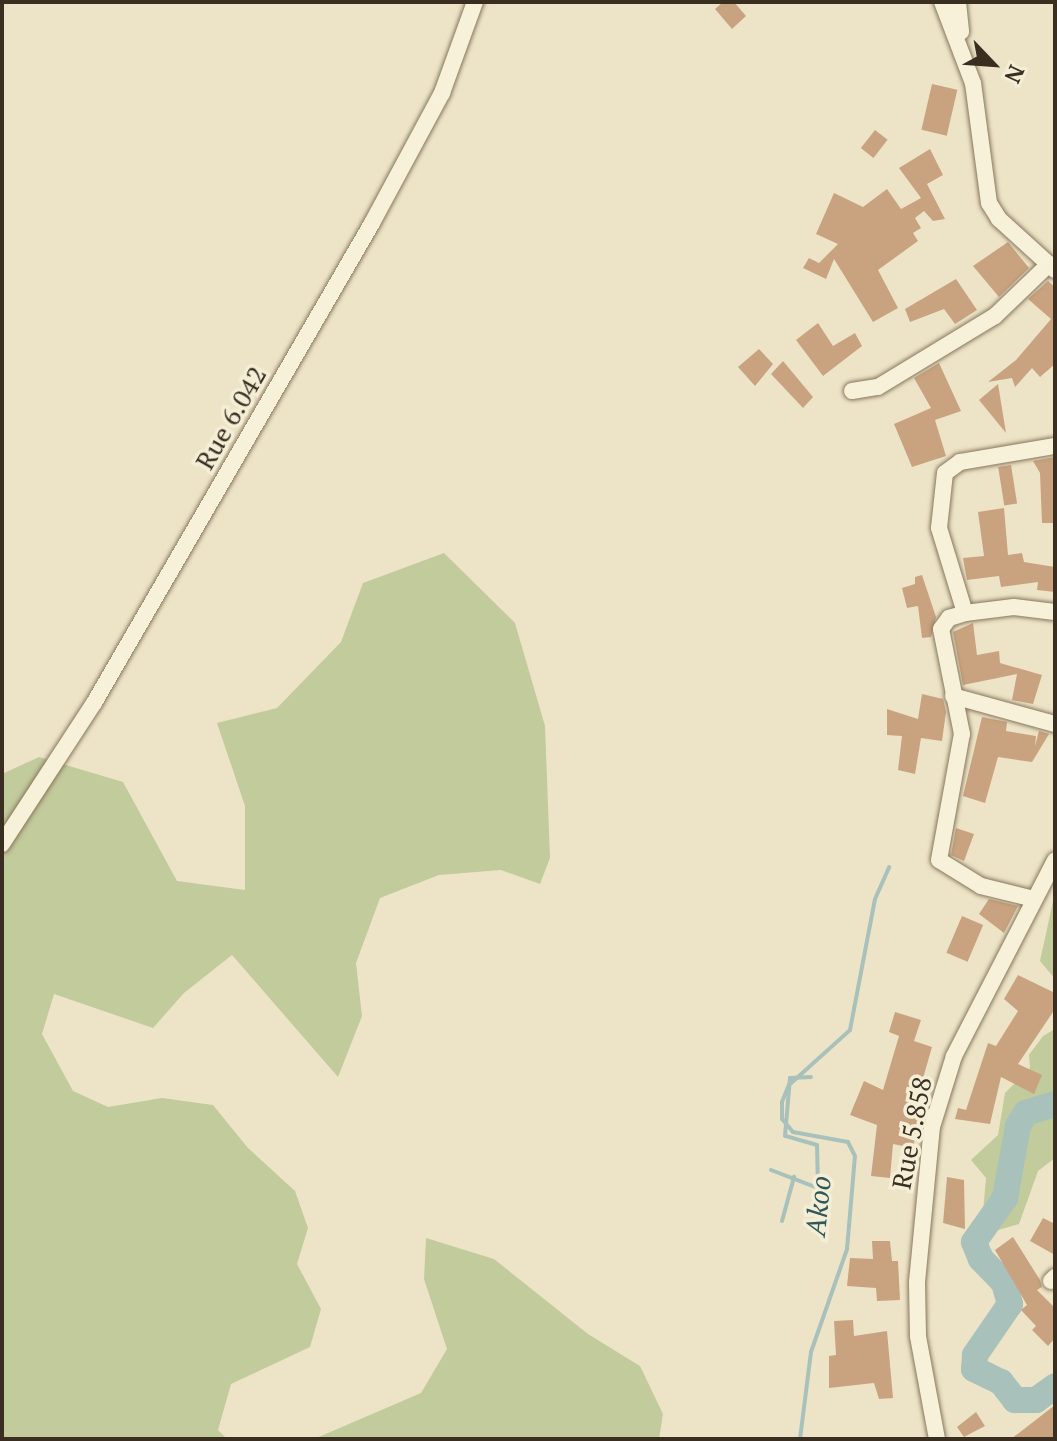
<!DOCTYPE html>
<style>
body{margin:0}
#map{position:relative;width:1057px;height:1441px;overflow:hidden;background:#ede4c7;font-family:"PT Serif",serif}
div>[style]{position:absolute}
.green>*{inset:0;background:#c2cb9b}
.stream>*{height:4px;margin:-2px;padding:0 2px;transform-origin:2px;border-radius:2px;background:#a8c1bb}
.river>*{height:26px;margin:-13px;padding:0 13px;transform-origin:13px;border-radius:13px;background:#a8c1bb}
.building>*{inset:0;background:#c9a37f;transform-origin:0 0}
.roads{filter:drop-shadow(0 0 2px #88775d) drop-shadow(0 0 2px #88775d)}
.minor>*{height:16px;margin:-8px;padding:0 8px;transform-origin:8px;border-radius:8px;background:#f8f1da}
span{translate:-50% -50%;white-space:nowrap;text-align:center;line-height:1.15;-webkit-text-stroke:7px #f4eed7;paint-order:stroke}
.street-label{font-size:26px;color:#392e20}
.water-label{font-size:28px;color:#305858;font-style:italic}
.frame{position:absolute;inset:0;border:4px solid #392e20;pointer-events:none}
.north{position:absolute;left:953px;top:24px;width:80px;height:80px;-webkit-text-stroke:6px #f4eed7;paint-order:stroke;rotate:115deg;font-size:22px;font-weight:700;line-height:32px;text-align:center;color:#392e20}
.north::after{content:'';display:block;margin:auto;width:28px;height:36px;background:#392e20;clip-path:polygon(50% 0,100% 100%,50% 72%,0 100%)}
</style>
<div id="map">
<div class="green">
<i style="clip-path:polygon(444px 553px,515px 623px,545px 726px,550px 858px,540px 884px,501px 870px,439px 875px,380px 898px,356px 963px,362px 1016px,338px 1077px,232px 955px,184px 993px,153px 1028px,54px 994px,42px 1034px,73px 1091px,108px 1107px,162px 1098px,213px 1105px,248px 1148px,295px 1191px,308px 1228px,297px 1264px,321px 1309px,310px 1347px,231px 1384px,218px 1430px,227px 1439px,2px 1439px,2px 774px,39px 757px,123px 782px,177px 881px,245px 890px,245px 806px,217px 723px,277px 708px,341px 642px,363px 583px)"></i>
<i style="clip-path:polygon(1055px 892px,1055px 979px,1040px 961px)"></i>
<i style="clip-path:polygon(1055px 1029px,1055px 1158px,1038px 1171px,1019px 1224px,981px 1235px,986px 1178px,971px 1160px,998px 1135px,1005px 1093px,1030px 1068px,1029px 1055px,1043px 1036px)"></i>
<i style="clip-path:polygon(426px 1238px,494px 1259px,588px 1334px,640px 1366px,663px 1414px,659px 1439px,314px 1439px,421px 1393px,447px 1349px,424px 1279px)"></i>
</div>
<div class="stream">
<i style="left:771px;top:1170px;width:50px;rotate:21deg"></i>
<i style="left:818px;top:1188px;width:43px;rotate:-91.3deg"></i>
<i style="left:817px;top:1145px;width:33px;rotate:-164deg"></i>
<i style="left:785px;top:1136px;width:58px;rotate:-85.1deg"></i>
<i style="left:790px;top:1078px;width:21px;rotate:-3deg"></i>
<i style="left:782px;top:1221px;width:46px;rotate:-74.7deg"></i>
<i style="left:800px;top:1439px;width:88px;rotate:-82.8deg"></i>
<i style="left:811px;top:1352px;width:109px;rotate:-70.7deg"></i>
<i style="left:847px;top:1249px;width:93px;rotate:-85.1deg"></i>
<i style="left:855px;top:1156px;width:16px;rotate:-117deg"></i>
<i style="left:848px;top:1142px;width:56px;rotate:-169.7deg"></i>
<i style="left:793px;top:1132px;width:17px;rotate:-130deg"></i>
<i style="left:782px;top:1119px;width:17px;rotate:-90deg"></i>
<i style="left:782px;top:1102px;width:18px;rotate:-68deg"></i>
<i style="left:789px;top:1085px;width:82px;rotate:-42deg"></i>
<i style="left:850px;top:1030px;width:133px;rotate:-79.2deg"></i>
<i style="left:875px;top:899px;width:35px;rotate:-66deg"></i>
</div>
<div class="river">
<i style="left:1055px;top:1104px;width:30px;rotate:163deg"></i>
<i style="left:1026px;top:1113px;width:15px;rotate:122deg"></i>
<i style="left:1018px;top:1126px;width:73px;rotate:100.2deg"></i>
<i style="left:1005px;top:1198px;width:54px;rotate:125.2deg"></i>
<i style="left:974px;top:1242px;width:18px;rotate:68deg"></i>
<i style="left:981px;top:1259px;width:33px;rotate:46deg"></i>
<i style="left:1004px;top:1283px;width:22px;rotate:74deg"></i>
<i style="left:1010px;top:1304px;width:62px;rotate:124.5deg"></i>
<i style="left:975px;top:1355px;width:14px;rotate:94deg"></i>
<i style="left:974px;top:1369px;width:30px;rotate:26deg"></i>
<i style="left:1001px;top:1382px;width:23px;rotate:52deg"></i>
<i style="left:1015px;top:1400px;width:21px"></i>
<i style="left:1036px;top:1400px;width:24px;rotate:-36deg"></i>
</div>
<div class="building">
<i style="clip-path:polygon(723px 2px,734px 2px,746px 16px,732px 29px,715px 9px)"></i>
<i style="left:932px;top:84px;width:26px;height:47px;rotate:13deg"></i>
<i style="left:875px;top:130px;width:16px;height:23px;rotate:38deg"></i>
<i style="clip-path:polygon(930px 149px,943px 175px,927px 184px,945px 219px,933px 221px,924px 211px,915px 218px,921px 228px,913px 233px,918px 241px,878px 270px,898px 308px,873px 322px,834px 259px,826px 279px,803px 268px,809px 258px,819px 263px,838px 244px,816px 234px,834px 193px,863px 207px,887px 189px,901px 209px,921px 198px,899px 168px)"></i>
<i style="clip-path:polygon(1008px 242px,1029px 268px,999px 297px,973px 266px)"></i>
<i style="clip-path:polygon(956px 279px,977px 310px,955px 324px,944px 309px,910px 322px,905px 309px)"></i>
<i style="clip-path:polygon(1048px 281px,1055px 287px,1055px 364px,1040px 377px,1032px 368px,1015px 387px,1012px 378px,988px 382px,1016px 360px,1051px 319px,1028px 299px)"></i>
<i style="clip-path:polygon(818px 323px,833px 346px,855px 333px,862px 346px,823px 376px,796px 340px)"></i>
<i style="clip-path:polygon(759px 349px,773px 364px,755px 386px,738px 367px)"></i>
<i style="clip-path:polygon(783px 361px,813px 397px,803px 408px,771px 374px)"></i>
<i style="clip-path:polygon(939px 363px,961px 411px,935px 420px,946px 456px,912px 467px,894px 424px,931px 408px,914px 378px)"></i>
<i style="clip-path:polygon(998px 384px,1006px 433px,979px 400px)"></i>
<i style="clip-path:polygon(1055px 457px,1055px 523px,1042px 523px,1040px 473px,1033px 461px)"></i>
<i style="left:1011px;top:465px;width:39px;height:13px;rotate:81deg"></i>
<i style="clip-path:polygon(1004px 508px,1008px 555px,1022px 553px,1024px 562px,1055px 567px,1055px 592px,1037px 590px,1038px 582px,1001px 587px,999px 576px,967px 580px,963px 558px,984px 556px,978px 512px)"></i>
<i style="clip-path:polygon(922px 575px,936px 617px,931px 637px,922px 638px,918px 606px,907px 608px,902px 588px,915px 584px,915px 577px)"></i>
<i style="clip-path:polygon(973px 623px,977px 655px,999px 651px,1000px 663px,1042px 675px,1033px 704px,1012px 700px,1017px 674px,963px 685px,953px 632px)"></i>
<i style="clip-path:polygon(922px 694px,943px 699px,946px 712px,942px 741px,921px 738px,915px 774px,898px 770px,902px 736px,887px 735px,887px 709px,918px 719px)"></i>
<i style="clip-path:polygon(982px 717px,1007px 722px,1006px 731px,1036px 736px,1035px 746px,1039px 731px,1049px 734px,1032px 762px,998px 757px,985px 803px,963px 796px)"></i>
<i style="clip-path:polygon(956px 828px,974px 834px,964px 861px,951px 855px)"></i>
<i style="clip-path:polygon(989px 899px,1018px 906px,1004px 933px,979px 914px)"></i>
<i style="left:962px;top:916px;width:23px;height:40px;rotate:23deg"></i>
<i style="clip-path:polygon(1018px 975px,1055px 993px,1055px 1009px,1018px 1064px,1042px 1075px,1034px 1094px,1001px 1077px,990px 1124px,955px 1119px,958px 1108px,966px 1110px,988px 1043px,996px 1046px,1018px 1011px,1004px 999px)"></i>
<i style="clip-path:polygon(895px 1012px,921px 1020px,914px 1041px,932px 1047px,917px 1099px,923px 1100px,913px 1148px,893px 1144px,890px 1178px,871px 1176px,877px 1125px,850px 1115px,864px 1081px,883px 1090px,899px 1036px,889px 1032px)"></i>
<i style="clip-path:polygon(947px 1177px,964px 1180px,965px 1229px,943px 1223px)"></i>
<i style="clip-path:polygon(1043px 1218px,1055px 1224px,1055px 1255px,1030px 1241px)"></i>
<i style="clip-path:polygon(1013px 1237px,1040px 1280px,1042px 1287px,1037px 1290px,1055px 1308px,1055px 1338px,1048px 1346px,1032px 1330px,1036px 1326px,1021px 1310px,1027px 1305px,995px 1250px)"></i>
<i style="clip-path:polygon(872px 1241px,890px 1241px,892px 1261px,898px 1261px,900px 1300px,877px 1301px,876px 1288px,847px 1286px,850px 1258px,873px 1259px)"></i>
<i style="clip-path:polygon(853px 1320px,854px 1336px,887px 1331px,893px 1398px,879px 1399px,874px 1383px,829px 1388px,829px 1356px,836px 1355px,834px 1321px)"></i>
<i style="clip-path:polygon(1055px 1405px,1055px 1439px,1011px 1439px)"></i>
<i style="clip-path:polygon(976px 1412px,985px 1426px,964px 1437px,957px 1427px)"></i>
</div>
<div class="roads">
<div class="minor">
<i style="left:942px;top:2px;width:87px;rotate:69.1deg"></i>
<i style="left:973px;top:83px;width:121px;rotate:82.4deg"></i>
<i style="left:989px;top:203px;width:19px;rotate:58deg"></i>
<i style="left:999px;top:219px;width:76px;rotate:42.3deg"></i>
<i style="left:958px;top:2px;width:30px;rotate:84deg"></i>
<i style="left:852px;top:391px;width:26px;rotate:-9deg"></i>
<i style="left:878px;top:387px;width:137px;rotate:-31.3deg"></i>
<i style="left:995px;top:316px;width:75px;rotate:-43.9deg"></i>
<i style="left:965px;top:613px;width:89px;rotate:-107deg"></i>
<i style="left:939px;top:528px;width:55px;rotate:-83.8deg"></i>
<i style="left:945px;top:473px;width:19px;rotate:-36deg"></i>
<i style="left:960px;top:462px;width:96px;rotate:-9.6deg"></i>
<i style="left:953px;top:696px;width:106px;rotate:15.4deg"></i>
<i style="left:2px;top:844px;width:168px;rotate:-56.9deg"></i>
<i style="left:94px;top:703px;width:555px;rotate:-59.92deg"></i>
<i style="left:372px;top:223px;width:148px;rotate:-61.7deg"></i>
<i style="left:442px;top:93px;width:97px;rotate:-70.1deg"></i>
<i style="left:1034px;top:899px;width:55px;rotate:-166.2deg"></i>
<i style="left:981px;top:886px;width:49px;rotate:-148.2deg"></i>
<i style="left:939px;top:860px;width:128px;rotate:-79.7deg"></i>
<i style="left:962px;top:734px;width:107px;rotate:-101.3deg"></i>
<i style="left:941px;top:629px;width:14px;rotate:-54deg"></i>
<i style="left:949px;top:618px;width:17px;rotate:-17deg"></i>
<i style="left:965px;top:613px;width:49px;rotate:-7deg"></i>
<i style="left:1014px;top:607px;width:41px;rotate:7deg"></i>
<i style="left:1051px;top:1281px;width:6px;rotate:-45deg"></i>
<i style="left:937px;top:1439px;width:105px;rotate:-100.5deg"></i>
<i style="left:918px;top:1336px;width:54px;rotate:-91.1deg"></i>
<i style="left:917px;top:1282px;width:156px;rotate:-84.5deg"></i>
<i style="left:932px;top:1127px;width:74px;rotate:-72.8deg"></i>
<i style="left:954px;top:1056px;width:220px;rotate:-62.7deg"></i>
</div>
</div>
<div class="street-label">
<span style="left:231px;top:418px;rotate:-60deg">Rue 6.042</span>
<span style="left:912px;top:1133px;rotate:-79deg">Rue 5.858</span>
</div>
<div class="water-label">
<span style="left:818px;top:1206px;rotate:-84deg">Akoo</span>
</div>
<div class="frame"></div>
<div class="north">N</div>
</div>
